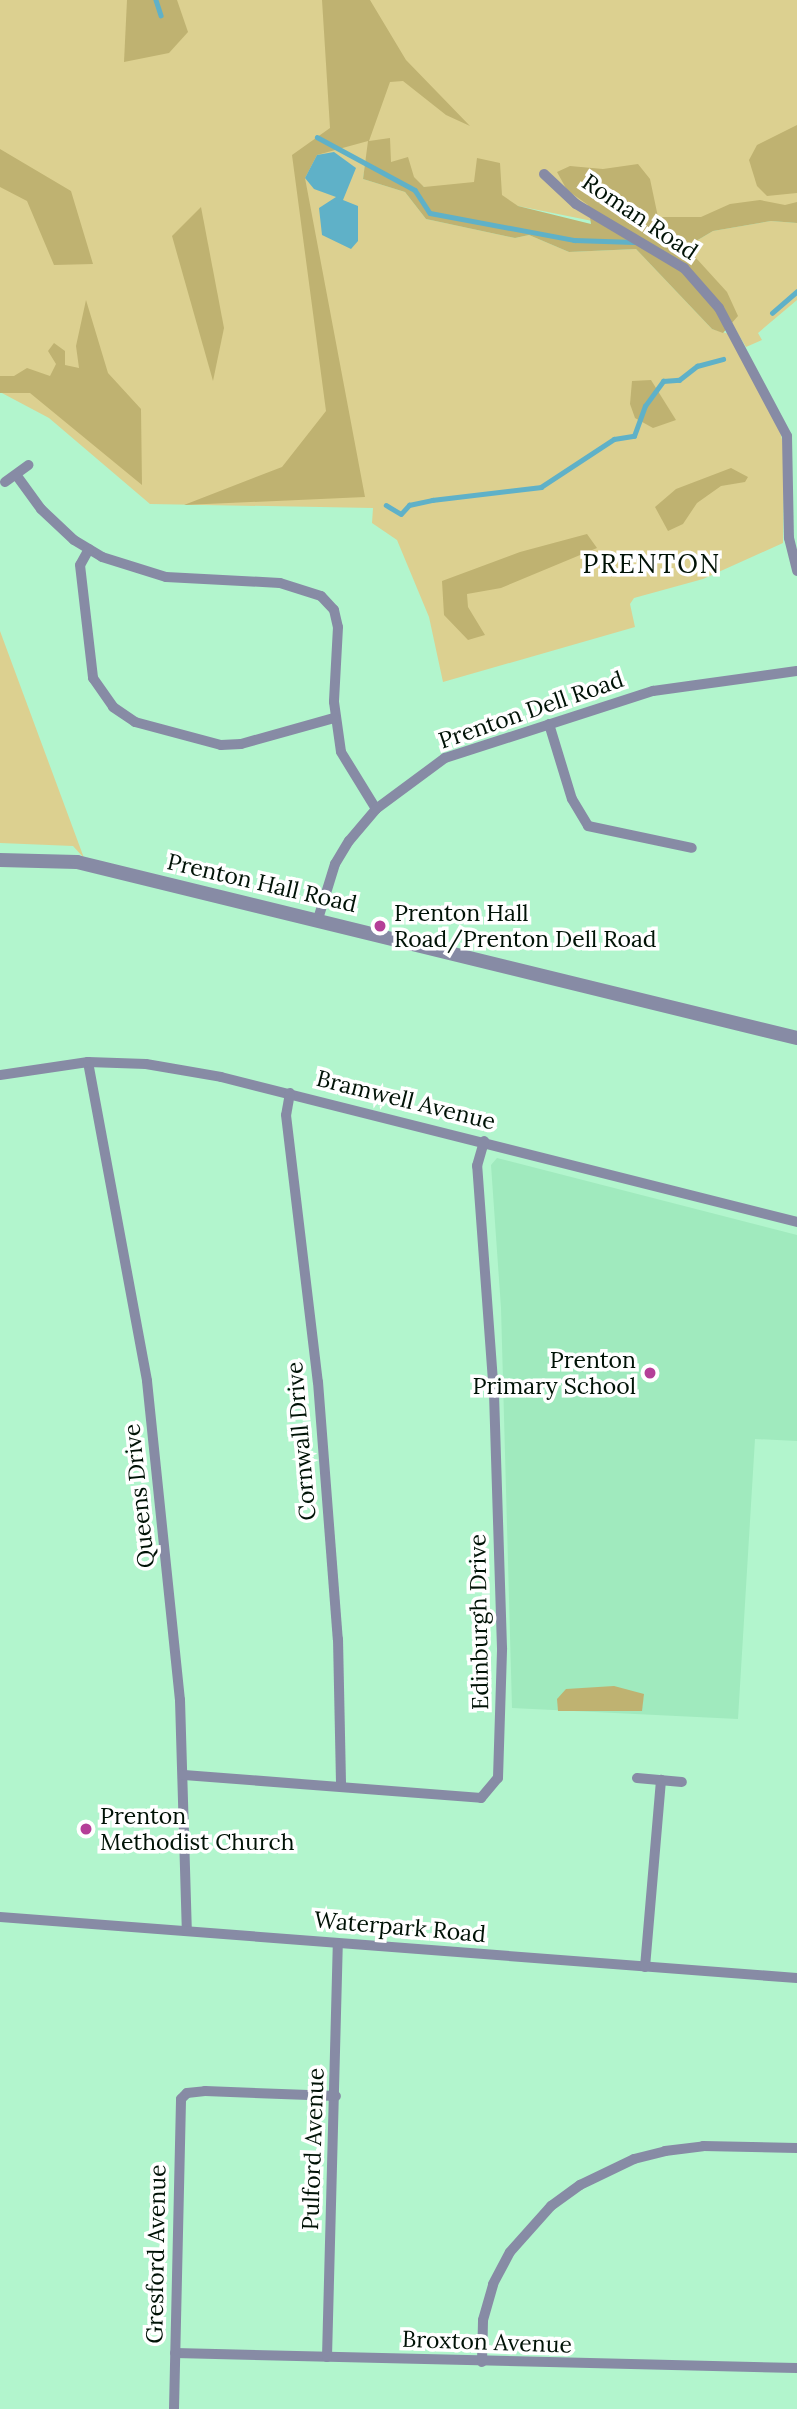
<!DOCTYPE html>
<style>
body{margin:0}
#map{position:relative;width:797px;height:2409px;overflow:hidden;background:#b2f5cd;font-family:Lora,serif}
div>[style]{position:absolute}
.built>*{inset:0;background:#a0eabe}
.green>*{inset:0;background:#dcd090}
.forest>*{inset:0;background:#bfb271}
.water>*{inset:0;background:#5fb1c8}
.stream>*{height:4.5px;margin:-2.25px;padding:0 2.25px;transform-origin:2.25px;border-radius:2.25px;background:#5fb1c8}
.minor>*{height:10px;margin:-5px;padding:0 5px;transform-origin:5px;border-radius:5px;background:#878ba5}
.tertiary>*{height:14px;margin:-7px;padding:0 7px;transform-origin:7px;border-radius:7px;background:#878ba5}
.dots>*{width:19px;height:19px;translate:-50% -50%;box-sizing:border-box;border:4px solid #fff;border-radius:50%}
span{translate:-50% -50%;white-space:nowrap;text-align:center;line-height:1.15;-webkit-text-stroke:7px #fff;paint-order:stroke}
.street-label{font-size:23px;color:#001206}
.poi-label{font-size:23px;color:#001206}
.left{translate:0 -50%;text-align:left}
.right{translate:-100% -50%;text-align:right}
.quarter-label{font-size:26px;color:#001206;letter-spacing:2px}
</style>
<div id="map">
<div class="built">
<i style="clip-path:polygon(497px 1158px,797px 1235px,797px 1441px,755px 1439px,738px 1719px,512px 1708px,501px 1308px,491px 1165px)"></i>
</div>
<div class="green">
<i style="clip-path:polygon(0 0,797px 0,797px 207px,662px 235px,424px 187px,366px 158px,363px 179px,405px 192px,426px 219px,515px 238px,529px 235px,569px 252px,636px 249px,712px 329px,729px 334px,777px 418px,784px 448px,783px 543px,703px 579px,634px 598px,630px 604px,635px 627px,443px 682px,429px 617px,397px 540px,372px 523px,373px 508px,150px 504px,49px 418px,0 392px)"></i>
<i style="clip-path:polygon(771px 221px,797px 223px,797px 300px,758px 333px,762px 340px,746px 347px,686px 247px,713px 231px)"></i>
<i style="clip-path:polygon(0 631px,84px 858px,73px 846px,0 843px)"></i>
</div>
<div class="forest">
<i style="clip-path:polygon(127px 0,177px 0,188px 32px,169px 53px,124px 62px)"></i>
<i style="clip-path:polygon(322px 0,370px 0,406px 60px,470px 126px,446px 115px,403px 81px,390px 82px,369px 141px,390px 138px,391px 162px,408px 157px,414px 177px,424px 187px,474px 182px,477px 158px,500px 163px,502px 195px,518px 206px,591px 224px,588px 205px,567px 190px,557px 172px,570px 166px,603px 169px,638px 164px,650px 179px,658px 217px,701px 217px,730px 204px,760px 200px,785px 205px,797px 202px,797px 223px,771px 221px,713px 231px,686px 247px,727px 292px,738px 316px,723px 333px,712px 329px,636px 249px,569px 252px,529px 235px,515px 238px,426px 219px,405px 192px,363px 179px,368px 141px,317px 155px,305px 178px,365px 497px,184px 505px,282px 467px,326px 411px,292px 155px,330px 128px)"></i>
<i style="clip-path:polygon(797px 125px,797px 193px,767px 196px,757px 186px,749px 160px,757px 145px)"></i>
<i style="clip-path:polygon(0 149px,71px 191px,93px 264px,54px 265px,27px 201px,0 187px)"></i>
<i style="clip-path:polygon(201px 207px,224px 328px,213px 381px,172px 236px)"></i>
<i style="clip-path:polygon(86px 300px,108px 373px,141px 409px,142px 485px,30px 393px,0 393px,0 376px,14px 376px,27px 368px,50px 376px,56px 364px,48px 351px,54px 343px,65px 351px,65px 365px,79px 368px,76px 346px)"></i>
<i style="clip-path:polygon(651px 380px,676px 420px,653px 428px,635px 418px,630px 404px,632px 381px)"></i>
<i style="clip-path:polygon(731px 468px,748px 477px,745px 482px,721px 486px,697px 503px,683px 524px,668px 531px,655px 507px,676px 489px)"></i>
<i style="clip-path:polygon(587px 534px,597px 548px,501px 588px,467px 594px,468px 607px,485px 635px,468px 640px,444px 615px,442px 581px,520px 552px)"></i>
<i style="clip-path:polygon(614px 1686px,644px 1694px,642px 1711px,558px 1711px,557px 1699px,566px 1689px)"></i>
</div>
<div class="water">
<i style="clip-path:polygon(334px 152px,356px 168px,343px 200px,358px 206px,358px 241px,351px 249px,322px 235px,319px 208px,336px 197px,314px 189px,305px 178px,317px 155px)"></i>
</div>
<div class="stream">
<i style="left:156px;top:0;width:16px;rotate:72deg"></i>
<i style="left:317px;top:137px;width:111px;rotate:28.4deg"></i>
<i style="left:415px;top:190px;width:27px;rotate:57deg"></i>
<i style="left:430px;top:213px;width:147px;rotate:10.6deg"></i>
<i style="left:574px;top:240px;width:60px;rotate:1.9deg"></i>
<i style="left:772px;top:313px;width:33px;rotate:-41deg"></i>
<i style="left:386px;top:505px;width:17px;rotate:31deg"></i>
<i style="left:401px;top:514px;width:12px;rotate:-48deg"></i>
<i style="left:409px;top:505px;width:24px;rotate:-12deg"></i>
<i style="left:432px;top:500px;width:110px;rotate:-6.8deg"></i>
<i style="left:541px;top:487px;width:87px;rotate:-33.3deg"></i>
<i style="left:614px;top:439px;width:20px;rotate:-9deg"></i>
<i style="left:634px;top:436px;width:32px;rotate:-70deg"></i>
<i style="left:645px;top:406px;width:31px;rotate:-54deg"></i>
<i style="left:663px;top:381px;width:16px;rotate:-4deg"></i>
<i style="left:679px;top:380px;width:23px;rotate:-38deg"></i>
<i style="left:697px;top:366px;width:27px;rotate:-15deg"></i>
</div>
<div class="minor">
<i style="left:544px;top:174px;width:44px;rotate:43.2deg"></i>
<i style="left:576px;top:204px;width:126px;rotate:30.7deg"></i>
<i style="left:684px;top:268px;width:53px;rotate:48.8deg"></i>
<i style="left:719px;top:308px;width:145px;rotate:62deg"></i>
<i style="left:787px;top:436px;width:102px;rotate:88.9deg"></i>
<i style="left:789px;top:538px;width:34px;rotate:76deg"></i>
<i style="left:17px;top:476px;width:41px;rotate:54deg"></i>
<i style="left:41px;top:509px;width:45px;rotate:43.2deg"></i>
<i style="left:74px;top:540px;width:33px;rotate:31deg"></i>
<i style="left:102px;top:557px;width:67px;rotate:17.4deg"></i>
<i style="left:166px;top:577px;width:114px;rotate:3deg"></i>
<i style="left:280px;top:583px;width:43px;rotate:17.6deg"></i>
<i style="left:321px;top:596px;width:19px;rotate:47deg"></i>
<i style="left:334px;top:610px;width:17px;rotate:77deg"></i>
<i style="left:338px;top:627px;width:75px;rotate:93.1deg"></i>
<i style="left:334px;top:702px;width:50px;rotate:82deg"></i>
<i style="left:341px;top:752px;width:67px;rotate:58.4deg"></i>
<i style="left:5px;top:482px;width:29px;rotate:-36deg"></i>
<i style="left:89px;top:549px;width:18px;rotate:119deg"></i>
<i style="left:80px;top:565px;width:114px;rotate:83.4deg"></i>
<i style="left:93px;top:678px;width:35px;rotate:55deg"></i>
<i style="left:113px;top:707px;width:27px;rotate:34deg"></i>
<i style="left:135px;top:722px;width:89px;rotate:15deg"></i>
<i style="left:221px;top:745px;width:20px;rotate:-3deg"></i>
<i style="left:241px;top:744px;width:97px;rotate:-15.6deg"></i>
<i style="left:549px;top:724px;width:78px;rotate:73deg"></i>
<i style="left:572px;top:799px;width:31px;rotate:59deg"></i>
<i style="left:588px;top:826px;width:106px;rotate:11.9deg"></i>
<i style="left:318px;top:919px;width:58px;rotate:-72.8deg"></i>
<i style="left:335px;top:864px;width:27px;rotate:-59deg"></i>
<i style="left:349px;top:841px;width:42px;rotate:-49.8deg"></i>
<i style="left:376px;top:809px;width:86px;rotate:-36.5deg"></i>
<i style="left:445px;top:758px;width:219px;rotate:-17.9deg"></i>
<i style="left:653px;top:691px;width:145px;rotate:-7.9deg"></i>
<i style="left:88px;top:1062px;width:324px;rotate:79.5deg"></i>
<i style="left:147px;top:1381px;width:321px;rotate:84.1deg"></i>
<i style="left:180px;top:1700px;width:231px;rotate:88.3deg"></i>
<i style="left:0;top:1075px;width:89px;rotate:-8.4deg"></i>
<i style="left:88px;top:1062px;width:58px;rotate:2deg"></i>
<i style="left:146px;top:1064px;width:76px;rotate:9.8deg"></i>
<i style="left:221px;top:1077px;width:594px;rotate:14.13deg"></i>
<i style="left:290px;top:1093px;width:22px;rotate:100deg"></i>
<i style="left:286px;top:1115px;width:269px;rotate:83.2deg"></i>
<i style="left:318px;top:1382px;width:258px;rotate:85.6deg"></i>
<i style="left:338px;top:1639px;width:148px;rotate:88.8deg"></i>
<i style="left:184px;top:1775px;width:298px;rotate:4.4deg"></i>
<i style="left:481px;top:1798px;width:26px;rotate:-50deg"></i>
<i style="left:498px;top:1778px;width:130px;rotate:-88.2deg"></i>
<i style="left:502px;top:1648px;width:253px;rotate:-91.8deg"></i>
<i style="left:494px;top:1395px;width:230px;rotate:-94.2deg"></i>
<i style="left:477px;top:1166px;width:26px;rotate:-74deg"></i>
<i style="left:637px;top:1778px;width:45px;rotate:5.1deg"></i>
<i style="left:0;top:1917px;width:799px;rotate:4.38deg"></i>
<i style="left:645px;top:1967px;width:188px;rotate:-85.1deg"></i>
<i style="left:175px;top:2353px;width:622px;rotate:1.38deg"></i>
<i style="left:327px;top:2357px;width:414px;rotate:-88.5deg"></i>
<i style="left:482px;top:2362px;width:42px;rotate:-88.6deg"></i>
<i style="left:483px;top:2320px;width:37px;rotate:-74deg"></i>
<i style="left:493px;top:2284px;width:36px;rotate:-62deg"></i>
<i style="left:510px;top:2252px;width:62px;rotate:-48.3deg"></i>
<i style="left:551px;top:2206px;width:36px;rotate:-36deg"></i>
<i style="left:580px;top:2185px;width:60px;rotate:-25.7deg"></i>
<i style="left:634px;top:2159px;width:32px;rotate:-14deg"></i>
<i style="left:665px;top:2151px;width:38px;rotate:-7deg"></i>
<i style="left:703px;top:2146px;width:94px;rotate:1.2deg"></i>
<i style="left:174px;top:2409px;width:310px;rotate:-88.7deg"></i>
<i style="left:181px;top:2099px;width:8px;rotate:-45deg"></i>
<i style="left:187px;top:2093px;width:18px;rotate:-6deg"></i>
<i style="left:205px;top:2091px;width:131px;rotate:2.2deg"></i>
</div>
<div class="tertiary">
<i style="left:0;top:860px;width:77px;rotate:1.5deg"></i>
<i style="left:77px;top:862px;width:741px;rotate:13.74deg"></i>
</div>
<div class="dots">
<i style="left:380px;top:926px;background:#b43f98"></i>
<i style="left:650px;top:1373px;background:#b43f98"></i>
<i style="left:86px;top:1829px;background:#b43f98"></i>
</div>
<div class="street-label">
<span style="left:640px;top:217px;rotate:34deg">Roman Road</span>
<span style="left:531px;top:710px;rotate:-19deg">Prenton Dell Road</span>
<span style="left:262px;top:883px;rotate:13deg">Prenton Hall Road</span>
<span style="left:406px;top:1100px;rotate:14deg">Bramwell Avenue</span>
<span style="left:301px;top:1441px;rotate:-95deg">Cornwall Drive</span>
<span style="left:139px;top:1496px;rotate:-96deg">Queens Drive</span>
<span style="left:479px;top:1622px;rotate:-91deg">Edinburgh Drive</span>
<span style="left:400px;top:1927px;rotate:5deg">Waterpark Road</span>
<span style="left:313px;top:2149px;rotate:-88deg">Pulford Avenue</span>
<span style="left:156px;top:2254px;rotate:-89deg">Gresford Avenue</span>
<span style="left:487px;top:2342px;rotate:2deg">Broxton Avenue</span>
</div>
<div class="poi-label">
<span class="left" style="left:394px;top:926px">Prenton Hall<br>Road/Prenton Dell Road</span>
<span class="right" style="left:636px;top:1373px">Prenton<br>Primary School</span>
<span class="left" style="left:100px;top:1829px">Prenton<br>Methodist Church</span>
</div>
<div class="quarter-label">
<span style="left:652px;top:564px">PRENTON</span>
</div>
</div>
